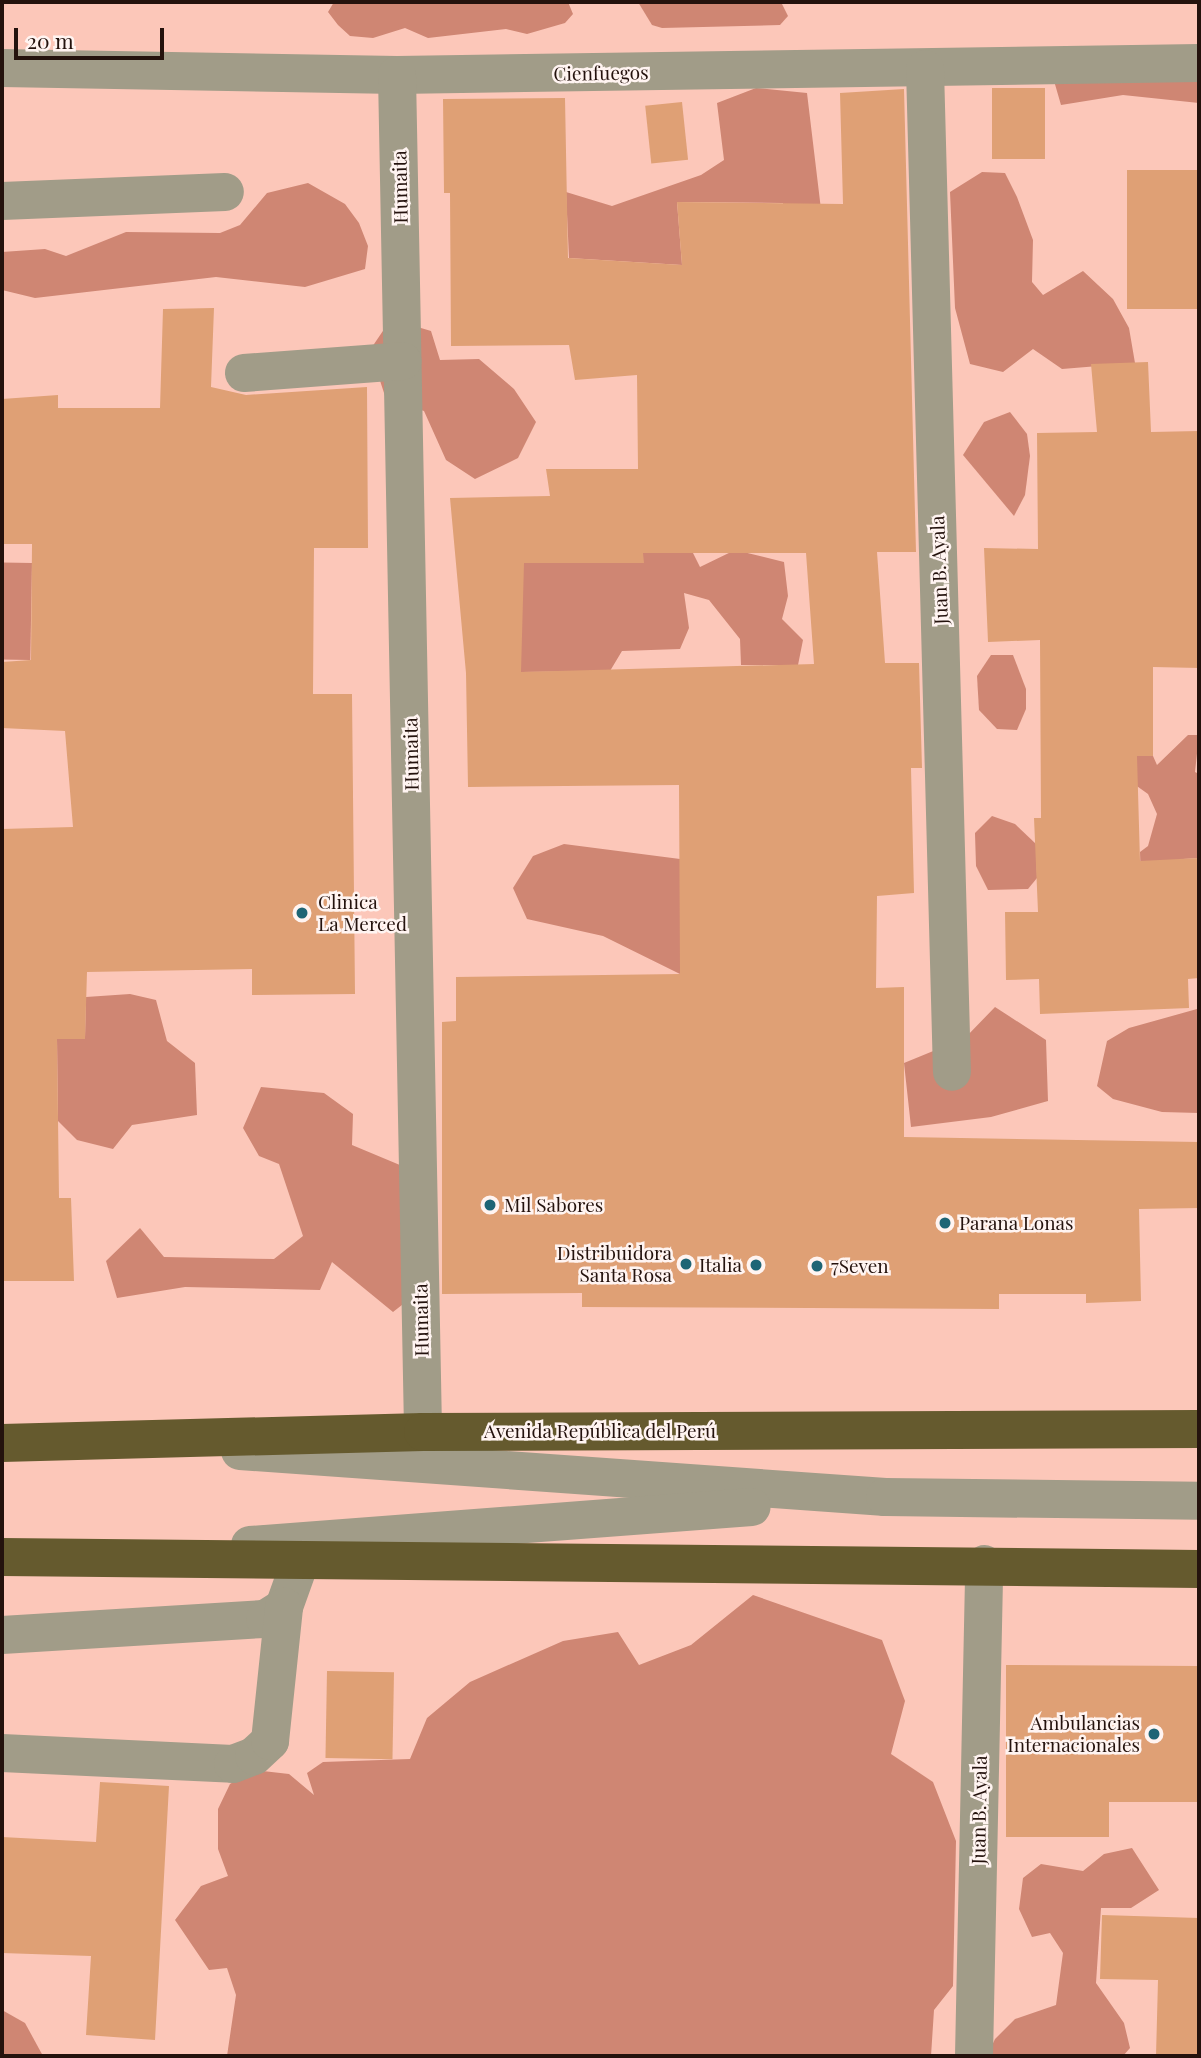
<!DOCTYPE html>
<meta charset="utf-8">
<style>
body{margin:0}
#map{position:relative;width:1201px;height:2058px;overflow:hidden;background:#fcc7b9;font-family:"Playfair Display",serif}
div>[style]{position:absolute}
.forest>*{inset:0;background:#cf8673;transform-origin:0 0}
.building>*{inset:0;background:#dfa075;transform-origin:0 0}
.minor>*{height:38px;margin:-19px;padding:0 19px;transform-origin:19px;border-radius:19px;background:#a19c88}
.highway>*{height:38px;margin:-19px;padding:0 19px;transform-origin:19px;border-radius:19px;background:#655a2e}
.dots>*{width:19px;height:19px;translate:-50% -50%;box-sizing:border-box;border:4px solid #fff4f1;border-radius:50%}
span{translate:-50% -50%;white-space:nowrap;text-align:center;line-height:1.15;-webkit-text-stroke:5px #fff4f1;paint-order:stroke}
.street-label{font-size:19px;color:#24120d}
.poi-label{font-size:19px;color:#24120d}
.left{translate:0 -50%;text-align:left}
.right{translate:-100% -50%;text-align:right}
.frame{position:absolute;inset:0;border:4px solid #24120d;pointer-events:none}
.scale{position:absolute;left:14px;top:28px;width:150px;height:32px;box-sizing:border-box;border:4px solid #24120d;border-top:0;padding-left:9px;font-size:21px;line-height:24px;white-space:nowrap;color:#24120d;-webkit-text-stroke:5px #fff4f1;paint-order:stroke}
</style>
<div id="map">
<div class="forest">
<i style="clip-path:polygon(334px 2px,568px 2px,573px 14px,565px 23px,527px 34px,506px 29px,428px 38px,405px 28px,373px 38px,350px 36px,338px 25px,328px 12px)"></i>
<i style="clip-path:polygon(638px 2px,781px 2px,788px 16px,780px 25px,662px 28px,652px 25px)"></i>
<i style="clip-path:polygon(1199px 63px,1199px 103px,1123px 95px,1061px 105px,1050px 67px)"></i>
<i style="clip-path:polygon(756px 88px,807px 93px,826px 251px,787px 258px,783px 203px,677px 202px,682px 265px,569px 258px,566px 192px,612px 206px,701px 175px,724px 160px,717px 103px)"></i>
<i style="clip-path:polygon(982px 172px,1005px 173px,1017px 197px,1033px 240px,1032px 282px,1043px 295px,1083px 271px,1113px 299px,1129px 328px,1135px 363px,1062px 369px,1033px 349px,1003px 372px,970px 364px,955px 308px,950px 192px)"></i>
<i style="clip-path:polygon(308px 183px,345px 204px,359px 223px,368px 246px,365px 269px,305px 287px,216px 277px,35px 298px,2px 290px,2px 252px,45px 249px,66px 256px,126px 232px,220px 233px,240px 225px,267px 193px)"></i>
<i style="clip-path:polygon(391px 319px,431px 331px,440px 360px,479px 359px,514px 389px,536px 422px,518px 458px,475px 479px,446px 460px,424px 411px,386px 399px,370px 350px)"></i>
<i style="clip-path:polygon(1010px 412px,1027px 434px,1030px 456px,1025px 495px,1014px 516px,963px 455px,984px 422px)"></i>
<i style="clip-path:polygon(642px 535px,689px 545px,700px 567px,735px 550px,784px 562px,788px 596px,782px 619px,803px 640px,798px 665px,741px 665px,740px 639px,709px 600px,684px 593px,689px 628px,680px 649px,622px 651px,610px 671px,521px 672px,485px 563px,643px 563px)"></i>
<i style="left:32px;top:563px;width:97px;height:30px;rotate:91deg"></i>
<i style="clip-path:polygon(991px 655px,1013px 655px,1026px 689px,1026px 709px,1017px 730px,997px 729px,979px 710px,977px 676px)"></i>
<i style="clip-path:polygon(1188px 735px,1199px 735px,1195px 772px,1199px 774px,1199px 858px,1183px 859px,1141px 881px,1140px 852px,1148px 846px,1157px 814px,1148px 794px,1127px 779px,1050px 755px,1153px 756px,1157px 765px)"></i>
<i style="clip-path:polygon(992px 816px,1015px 824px,1036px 844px,1037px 878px,1028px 889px,988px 890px,976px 866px,975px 833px)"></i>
<i style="clip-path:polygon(564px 844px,680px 859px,680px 974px,603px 936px,527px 919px,513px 888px,533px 856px)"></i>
<i style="clip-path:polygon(130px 994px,156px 1000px,167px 1041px,195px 1063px,197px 1115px,132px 1125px,113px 1149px,77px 1140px,58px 1121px,57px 1039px,85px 1038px,86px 997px)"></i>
<i style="clip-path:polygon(1199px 1003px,1199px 1113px,1162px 1112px,1113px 1099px,1097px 1086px,1107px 1041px,1129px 1028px,1197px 1009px)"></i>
<i style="clip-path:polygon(995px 1007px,1046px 1040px,1048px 1101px,991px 1117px,911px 1127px,904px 1063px,965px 1038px)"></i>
<i style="clip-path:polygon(261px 1087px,324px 1093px,353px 1114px,352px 1145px,419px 1173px,421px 1290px,393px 1312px,332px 1262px,320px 1290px,185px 1287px,117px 1298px,106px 1261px,140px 1228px,164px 1257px,274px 1259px,303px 1236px,279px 1164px,259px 1156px,243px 1128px)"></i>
<i style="clip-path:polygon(753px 1595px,882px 1640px,905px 1701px,891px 1754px,933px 1782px,956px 1841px,953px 1986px,934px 2010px,931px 2056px,227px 2056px,236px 1995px,227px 1968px,209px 1970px,175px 1920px,201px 1886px,228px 1876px,218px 1849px,218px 1809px,230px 1784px,253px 1770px,289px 1774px,314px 1795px,307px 1773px,323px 1762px,410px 1759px,427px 1718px,470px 1682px,563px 1641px,618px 1632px,639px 1665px,691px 1645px)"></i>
<i style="clip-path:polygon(1132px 1848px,1159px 1890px,1131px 1908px,1101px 1908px,1096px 1983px,1124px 2023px,1130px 2048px,1123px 2056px,987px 2056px,995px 2039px,1015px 2019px,1056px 2005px,1063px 1953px,1050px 1933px,1032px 1937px,1019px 1909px,1023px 1878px,1041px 1864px,1083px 1871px,1104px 1854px)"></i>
<i style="clip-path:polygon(2px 2010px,25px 2023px,43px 2056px,2px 2056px)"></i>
</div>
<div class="building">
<i style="left:992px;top:88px;width:53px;height:71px"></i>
<i style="clip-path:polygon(evenodd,904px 89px,916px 552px,877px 552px,885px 663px,919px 663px,922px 768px,911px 768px,914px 893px,877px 896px,876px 988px,904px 987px,904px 1137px,1199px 1142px,1199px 1208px,1139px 1209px,1141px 1301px,1086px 1303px,1086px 1294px,999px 1294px,999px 1309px,582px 1307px,582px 1293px,442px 1294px,442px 1022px,456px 1021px,456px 977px,680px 974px,679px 785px,468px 787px,466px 673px,450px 498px,550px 496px,546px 469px,638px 469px,637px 375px,575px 380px,569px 345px,451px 346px,450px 193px,444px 193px,443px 99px,565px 98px,568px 258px,682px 265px,677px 202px,843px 204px,840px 93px,904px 89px,643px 553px,806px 553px,814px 664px,521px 672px,524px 563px,644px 563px,643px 553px)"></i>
<i style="left:682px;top:102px;width:58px;height:37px;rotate:84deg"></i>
<i style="left:1127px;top:170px;width:72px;height:139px"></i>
<i style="clip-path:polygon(214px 308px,211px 387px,246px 395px,367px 387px,368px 548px,314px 548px,313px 694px,352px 694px,355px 994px,252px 995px,252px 969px,87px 972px,85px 1039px,57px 1039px,59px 1198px,71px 1198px,74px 1281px,2px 1281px,2px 829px,73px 827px,65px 731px,2px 728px,2px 662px,31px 660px,32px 544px,2px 544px,2px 399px,58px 395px,58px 408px,160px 408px,163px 309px)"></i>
<i style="clip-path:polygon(1148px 362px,1151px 432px,1199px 431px,1199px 668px,1153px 667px,1153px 756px,1137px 756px,1140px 861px,1199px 858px,1199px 978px,1188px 979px,1189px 1008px,1040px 1014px,1039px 979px,1006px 980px,1005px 912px,1038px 912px,1034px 818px,1041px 818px,1040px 640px,988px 642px,984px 548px,1038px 549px,1037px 433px,1097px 432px,1091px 364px)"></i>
<i style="clip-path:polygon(1006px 1665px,1199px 1666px,1199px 1802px,1109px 1802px,1109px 1837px,1006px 1837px)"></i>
<i style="left:327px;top:1671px;width:67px;height:87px;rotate:1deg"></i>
<i style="clip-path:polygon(100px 1782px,169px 1786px,155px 2040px,86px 2035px,91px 1956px,2px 1953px,2px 1837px,96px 1842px)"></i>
<i style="clip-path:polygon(1102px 1915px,1199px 1918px,1199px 2056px,1156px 2056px,1158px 1980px,1100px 1979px)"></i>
</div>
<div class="minor">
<i style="left:2px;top:68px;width:395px;rotate:1deg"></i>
<i style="left:397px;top:75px;width:802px;rotate:-0.86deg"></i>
<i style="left:925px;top:69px;width:1003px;rotate:88.46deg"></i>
<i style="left:397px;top:75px;width:1357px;rotate:88.9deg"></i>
<i style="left:2px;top:201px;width:223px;rotate:-2.3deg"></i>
<i style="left:244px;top:373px;width:159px;rotate:-4.3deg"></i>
<i style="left:240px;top:1451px;width:647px;rotate:4.08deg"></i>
<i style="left:885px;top:1497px;width:314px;rotate:0.7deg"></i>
<i style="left:250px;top:1545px;width:503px;rotate:-4.33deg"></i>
<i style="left:2px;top:1635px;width:263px;rotate:-3.5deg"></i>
<i style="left:265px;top:1619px;width:22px;rotate:-32deg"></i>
<i style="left:284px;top:1607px;width:48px;rotate:-70.4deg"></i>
<i style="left:2px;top:1753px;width:231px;rotate:2.7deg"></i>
<i style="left:233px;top:1764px;width:22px;rotate:-21deg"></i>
<i style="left:254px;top:1756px;width:22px;rotate:-43deg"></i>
<i style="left:270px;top:1741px;width:135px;rotate:-84deg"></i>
<i style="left:974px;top:2056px;width:492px;rotate:-88.8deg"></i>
</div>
<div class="highway">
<i style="left:2px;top:1443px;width:421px;rotate:-1.5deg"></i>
<i style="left:423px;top:1432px;width:776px;rotate:-0.22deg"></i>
<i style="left:2px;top:1557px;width:1197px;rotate:0.57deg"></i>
</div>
<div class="dots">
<i style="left:302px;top:913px;background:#1e6575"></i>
<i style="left:490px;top:1205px;background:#1e6575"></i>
<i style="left:945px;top:1223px;background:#1e6575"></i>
<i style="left:686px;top:1264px;background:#1e6575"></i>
<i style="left:756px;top:1265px;background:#1e6575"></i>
<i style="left:817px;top:1266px;background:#1e6575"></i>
<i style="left:1154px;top:1734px;background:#1e6575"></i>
</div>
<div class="street-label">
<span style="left:601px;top:73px;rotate:-1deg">Cienfuegos</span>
<span style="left:400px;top:187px;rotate:-91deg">Humaita</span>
<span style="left:939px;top:570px;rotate:-92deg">Juan B. Ayala</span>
<span style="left:411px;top:754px;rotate:-91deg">Humaita</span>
<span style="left:421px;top:1320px;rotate:-91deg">Humaita</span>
<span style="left:600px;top:1431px">Avenida República del Perú</span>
<span style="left:979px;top:1810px;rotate:-89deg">Juan B. Ayala</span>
</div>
<div class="poi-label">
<span class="left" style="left:318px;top:913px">Clinica<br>La Merced</span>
<span class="left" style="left:504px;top:1205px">Mil Sabores</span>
<span class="left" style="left:959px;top:1223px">Parana Lonas</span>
<span class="right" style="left:672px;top:1264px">Distribuidora<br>Santa Rosa</span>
<span class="right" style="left:742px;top:1265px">Italia</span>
<span class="left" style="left:831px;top:1266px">7Seven</span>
<span class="right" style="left:1140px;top:1734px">Ambulancias<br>Internacionales</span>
</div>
<div class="frame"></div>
<div class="scale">20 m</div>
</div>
